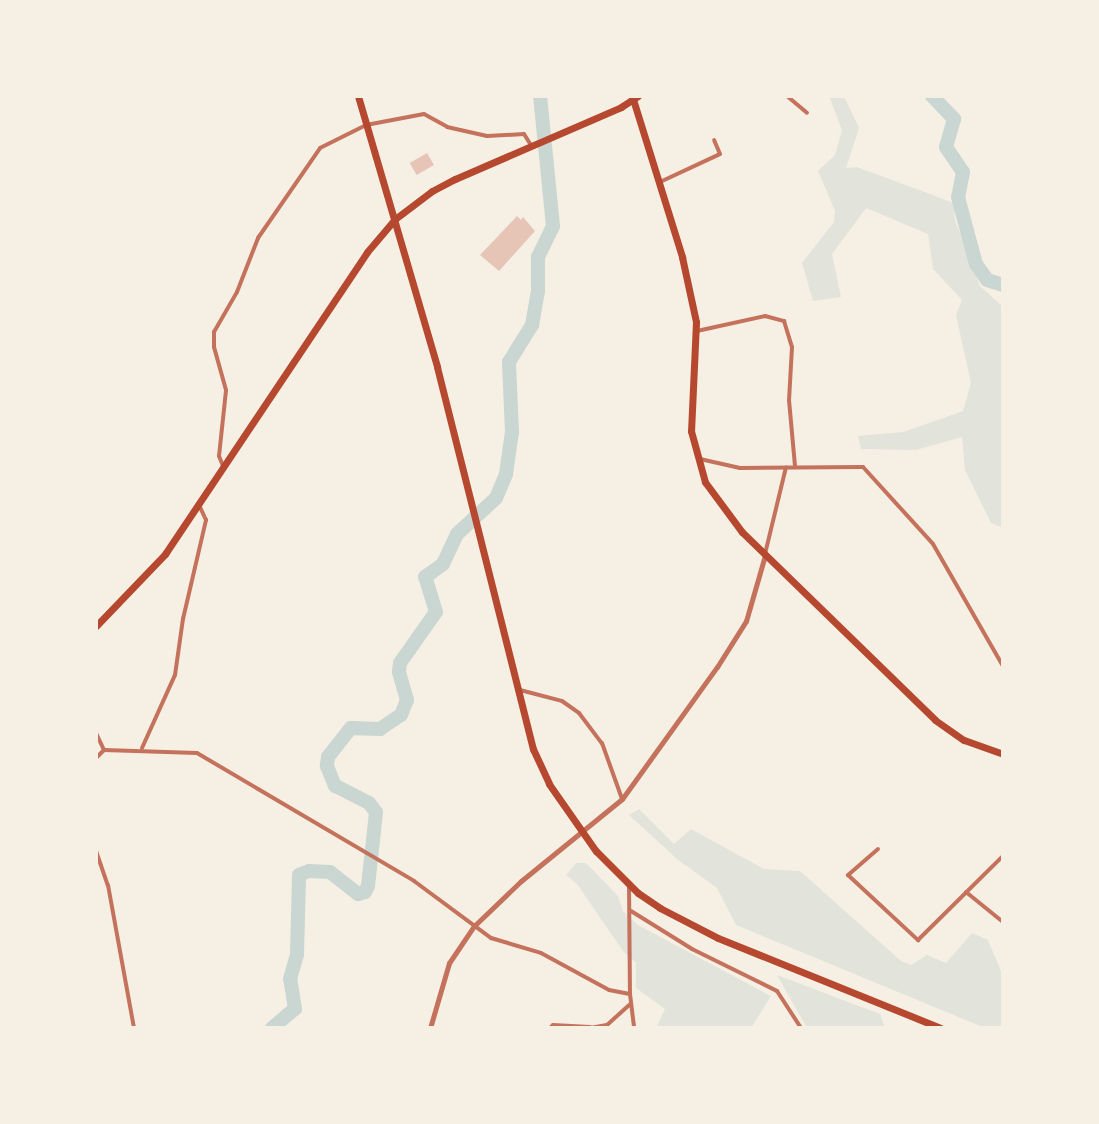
<!DOCTYPE html>
<style>
body{margin:0}
#map{position:relative;width:1099px;height:1124px;overflow:hidden;background:#f6efe4;font-family:Poppins,sans-serif}
div>[style]{position:absolute}
.green>*{inset:0;background:#e2e4dc}
.river>*{height:14px;margin:-7px;padding:0 7px;transform-origin:7px;border-radius:7px;background:#c9d6d2}
.building>*{inset:0;background:#e6c5b7;transform-origin:0 0}
.minor>*{height:4px;margin:-2px;padding:0 2px;transform-origin:2px;border-radius:2px;background:#c5725c}
.tertiary>*{height:5px;margin:-2.5px;padding:0 2.5px;transform-origin:2.5px;border-radius:2.5px;background:#c5725c}
.primary>*{height:7px;margin:-3.5px;padding:0 3.5px;transform-origin:3.5px;border-radius:3.5px;background:#b5482f}
.trunk>*{height:7px;margin:-3.5px;padding:0 3.5px;transform-origin:3.5px;border-radius:3.5px;background:#b5482f}
span{translate:-50% -50%;white-space:nowrap;text-align:center;line-height:1.15;-webkit-text-stroke:7px #f6efe4;paint-order:stroke}
.frame{position:absolute;inset:0;border:98px solid #f6efe4;pointer-events:none}
</style>
<div id="map">
<div class="green">
<i style="clip-path:polygon(829px 96px,844px 96px,859px 128px,846px 168px,857px 167px,954px 203px,955px 220px,980px 286px,1003px 307px,1003px 528px,991px 523px,965px 470px,962px 437px,916px 450px,861px 449px,858px 436px,903px 432px,963px 411px,971px 383px,956px 315px,962px 300px,933px 269px,928px 234px,866px 208px,832px 254px,841px 297px,813px 301px,802px 263px,834px 222px,835px 211px,818px 171px,835px 155px,842px 130px)"></i>
<i style="clip-path:polygon(639px 809px,674px 844px,691px 829px,764px 869px,800px 871px,901px 961px,911px 965px,927px 955px,946px 963px,972px 933px,988px 940px,1003px 976px,1003px 1028px,985px 1028px,736px 925px,717px 888px,677px 859px,629px 815px)"></i>
<i style="clip-path:polygon(576px 863px,586px 863px,618px 896px,623px 911px,638px 925px,771px 996px,751px 1028px,656px 1028px,665px 1009px,636px 988px,636px 963px,623px 951px,577px 884px,566px 875px)"></i>
<i style="clip-path:polygon(777px 975px,880px 1014px,885px 1028px,807px 1028px)"></i>
</div>
<div class="river">
<i style="left:932px;top:96px;width:32px;rotate:46deg"></i>
<i style="left:954px;top:119px;width:29px;rotate:106deg"></i>
<i style="left:946px;top:147px;width:30px;rotate:56deg"></i>
<i style="left:963px;top:172px;width:25px;rotate:101deg"></i>
<i style="left:958px;top:197px;width:69px;rotate:75deg"></i>
<i style="left:976px;top:264px;width:19px;rotate:55deg"></i>
<i style="left:987px;top:280px;width:17px;rotate:17deg"></i>
<i style="left:272px;top:1028px;width:30px;rotate:-40deg"></i>
<i style="left:295px;top:1009px;width:30px;rotate:-99deg"></i>
<i style="left:290px;top:979px;width:26px;rotate:-74deg"></i>
<i style="left:297px;top:954px;width:79px;rotate:-88.5deg"></i>
<i style="left:299px;top:875px;width:11px;rotate:-22deg"></i>
<i style="left:309px;top:871px;width:21px;rotate:3deg"></i>
<i style="left:330px;top:872px;width:36px;rotate:38deg"></i>
<i style="left:358px;top:894px;width:7px;rotate:-16deg"></i>
<i style="left:365px;top:892px;width:7px;rotate:-63deg"></i>
<i style="left:368px;top:886px;width:74px;rotate:-83.8deg"></i>
<i style="left:376px;top:812px;width:11px;rotate:-128deg"></i>
<i style="left:369px;top:803px;width:38px;rotate:-153deg"></i>
<i style="left:335px;top:786px;width:22px;rotate:-112deg"></i>
<i style="left:327px;top:766px;width:9px;rotate:-84deg"></i>
<i style="left:328px;top:757px;width:37px;rotate:-52deg"></i>
<i style="left:351px;top:728px;width:29px;rotate:2deg"></i>
<i style="left:380px;top:729px;width:25px;rotate:-34deg"></i>
<i style="left:401px;top:715px;width:16px;rotate:-68deg"></i>
<i style="left:407px;top:700px;width:29px;rotate:-106deg"></i>
<i style="left:399px;top:672px;width:9px;rotate:-84deg"></i>
<i style="left:400px;top:663px;width:62px;rotate:-54.8deg"></i>
<i style="left:436px;top:612px;width:37px;rotate:-107deg"></i>
<i style="left:425px;top:577px;width:22px;rotate:-36deg"></i>
<i style="left:443px;top:564px;width:33px;rotate:-65deg"></i>
<i style="left:457px;top:534px;width:53px;rotate:-42.7deg"></i>
<i style="left:496px;top:498px;width:26px;rotate:-67deg"></i>
<i style="left:506px;top:474px;width:42px;rotate:-81.9deg"></i>
<i style="left:512px;top:432px;width:70px;rotate:-92.5deg"></i>
<i style="left:509px;top:362px;width:44px;rotate:-58.1deg"></i>
<i style="left:532px;top:325px;width:35px;rotate:-80deg"></i>
<i style="left:538px;top:291px;width:34px;rotate:-90deg"></i>
<i style="left:538px;top:257px;width:34px;rotate:-64deg"></i>
<i style="left:553px;top:226px;width:131px;rotate:-95.7deg"></i>
</div>
<div class="building">
<i style="left:427px;top:153px;width:14px;height:20px;rotate:60deg"></i>
<i style="clip-path:polygon(517px 216px,521px 220px,523px 217px,535px 231px,499px 271px,480px 255px)"></i>
</div>
<div class="minor">
<i style="left:787px;top:96px;width:26px;rotate:40deg"></i>
<i style="left:660px;top:182px;width:66px;rotate:-25deg"></i>
<i style="left:720px;top:154px;width:15px;rotate:-113deg"></i>
<i style="left:697px;top:331px;width:70px;rotate:-12.4deg"></i>
<i style="left:765px;top:316px;width:20px;rotate:15deg"></i>
<i style="left:784px;top:321px;width:27px;rotate:73deg"></i>
<i style="left:792px;top:347px;width:53px;rotate:93.2deg"></i>
<i style="left:789px;top:400px;width:66px;rotate:84.8deg"></i>
<i style="left:700px;top:459px;width:41px;rotate:12.7deg"></i>
<i style="left:740px;top:468px;width:123px;rotate:-0.5deg"></i>
<i style="left:863px;top:467px;width:104px;rotate:47.7deg"></i>
<i style="left:933px;top:544px;width:141px;rotate:60.2deg"></i>
<i style="left:223px;top:466px;width:11px;rotate:-112deg"></i>
<i style="left:219px;top:456px;width:66px;rotate:-83.9deg"></i>
<i style="left:226px;top:390px;width:45px;rotate:-105.6deg"></i>
<i style="left:214px;top:347px;width:15px;rotate:-90deg"></i>
<i style="left:214px;top:332px;width:46px;rotate:-60.1deg"></i>
<i style="left:237px;top:292px;width:58px;rotate:-68.7deg"></i>
<i style="left:258px;top:238px;width:109px;rotate:-55.4deg"></i>
<i style="left:320px;top:148px;width:51px;rotate:-26.6deg"></i>
<i style="left:366px;top:125px;width:59px;rotate:-10.7deg"></i>
<i style="left:424px;top:114px;width:26px;rotate:29deg"></i>
<i style="left:447px;top:127px;width:41px;rotate:12.7deg"></i>
<i style="left:487px;top:136px;width:37px;rotate:-3deg"></i>
<i style="left:524px;top:134px;width:13px;rotate:58deg"></i>
<i style="left:765px;top:554px;width:89px;rotate:-76.4deg"></i>
<i style="left:520px;top:690px;width:43px;rotate:14.7deg"></i>
<i style="left:562px;top:701px;width:21px;rotate:35deg"></i>
<i style="left:579px;top:713px;width:38px;rotate:53deg"></i>
<i style="left:602px;top:743px;width:59px;rotate:70.3deg"></i>
<i style="left:96px;top:733px;width:19px;rotate:65deg"></i>
<i style="left:142px;top:748px;width:80px;rotate:-65.7deg"></i>
<i style="left:175px;top:675px;width:57px;rotate:-81.9deg"></i>
<i style="left:183px;top:619px;width:102px;rotate:-76.9deg"></i>
<i style="left:206px;top:520px;width:17px;rotate:-115deg"></i>
<i style="left:96px;top:758px;width:11px;rotate:-45deg"></i>
<i style="left:104px;top:750px;width:93px;rotate:1.8deg"></i>
<i style="left:197px;top:753px;width:252px;rotate:30.5deg"></i>
<i style="left:414px;top:881px;width:96px;rotate:36.5deg"></i>
<i style="left:491px;top:938px;width:52px;rotate:16.7deg"></i>
<i style="left:541px;top:953px;width:77px;rotate:28.6deg"></i>
<i style="left:609px;top:990px;width:21px;rotate:11deg"></i>
<i style="left:878px;top:849px;width:40px;rotate:139deg"></i>
<i style="left:848px;top:875px;width:96px;rotate:42.9deg"></i>
<i style="left:918px;top:940px;width:120px;rotate:-44.7deg"></i>
<i style="left:96px;top:851px;width:36px;rotate:71deg"></i>
<i style="left:108px;top:885px;width:145px;rotate:79.7deg"></i>
<i style="left:629px;top:883px;width:111px;rotate:89.5deg"></i>
<i style="left:630px;top:994px;width:34px;rotate:83deg"></i>
<i style="left:966px;top:892px;width:48px;rotate:39deg"></i>
<i style="left:631px;top:911px;width:72px;rotate:31.9deg"></i>
<i style="left:692px;top:949px;width:95px;rotate:26.3deg"></i>
<i style="left:777px;top:991px;width:44px;rotate:57deg"></i>
<i style="left:550px;top:1028px;width:4px;rotate:-45deg"></i>
<i style="left:553px;top:1025px;width:37px;rotate:3deg"></i>
<i style="left:590px;top:1028px;width:17px;rotate:-10deg"></i>
<i style="left:607px;top:1025px;width:31px;rotate:-42deg"></i>
</div>
<div class="tertiary">
<i style="left:430px;top:1028px;width:68px;rotate:-73.7deg"></i>
<i style="left:449px;top:963px;width:45px;rotate:-56deg"></i>
<i style="left:474px;top:926px;width:65px;rotate:-43.8deg"></i>
<i style="left:521px;top:881px;width:130px;rotate:-39.1deg"></i>
<i style="left:622px;top:799px;width:163px;rotate:-54.3deg"></i>
<i style="left:717px;top:667px;width:54px;rotate:-57.8deg"></i>
<i style="left:746px;top:621px;width:69px;rotate:-73.9deg"></i>
</div>
<div class="primary">
<i style="left:96px;top:626px;width:100px;rotate:-46.2deg"></i>
<i style="left:165px;top:554px;width:363px;rotate:-56.2deg"></i>
<i style="left:367px;top:252px;width:43px;rotate:-49.7deg"></i>
<i style="left:395px;top:219px;width:46px;rotate:-37.1deg"></i>
<i style="left:432px;top:191px;width:26px;rotate:-28deg"></i>
<i style="left:455px;top:179px;width:181px;rotate:-23.4deg"></i>
<i style="left:621px;top:107px;width:20px;rotate:-33deg"></i>
</div>
<div class="trunk">
<i style="left:358px;top:96px;width:282px;rotate:73.7deg"></i>
<i style="left:437px;top:367px;width:394px;rotate:75.9deg"></i>
<i style="left:533px;top:749px;width:38px;rotate:65deg"></i>
<i style="left:549px;top:784px;width:82px;rotate:55deg"></i>
<i style="left:596px;top:851px;width:59px;rotate:45deg"></i>
<i style="left:638px;top:893px;width:27px;rotate:34deg"></i>
<i style="left:660px;top:908px;width:65px;rotate:27.3deg"></i>
<i style="left:718px;top:938px;width:240px;rotate:22deg"></i>
<i style="left:632px;top:96px;width:169px;rotate:72.7deg"></i>
<i style="left:682px;top:257px;width:66px;rotate:77.8deg"></i>
<i style="left:696px;top:322px;width:109px;rotate:92.6deg"></i>
<i style="left:691px;top:431px;width:53px;rotate:74.6deg"></i>
<i style="left:705px;top:482px;width:62px;rotate:53.5deg"></i>
<i style="left:742px;top:532px;width:269px;rotate:44.2deg"></i>
<i style="left:935px;top:720px;width:35px;rotate:35deg"></i>
<i style="left:964px;top:740px;width:41px;rotate:19.7deg"></i>
</div>
<div class="frame"></div>
</div>
